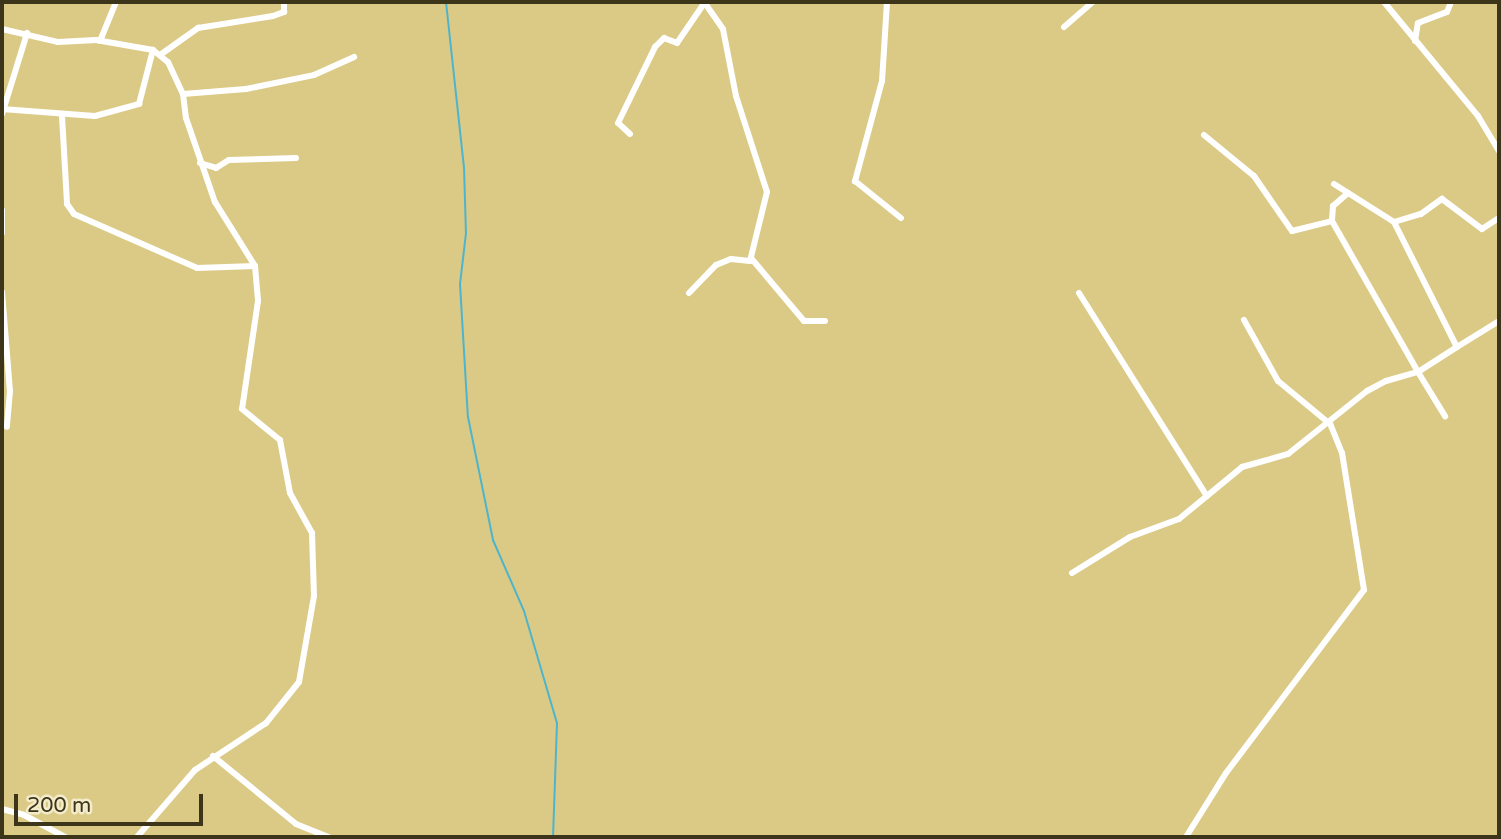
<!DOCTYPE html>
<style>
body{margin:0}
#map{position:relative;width:1501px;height:839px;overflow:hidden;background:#dbca86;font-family:"Varela Round",sans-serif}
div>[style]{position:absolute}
.stream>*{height:2px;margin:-1px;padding:0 1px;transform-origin:1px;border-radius:1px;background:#4eb4cb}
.minor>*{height:6px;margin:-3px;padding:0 3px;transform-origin:3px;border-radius:3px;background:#fff}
span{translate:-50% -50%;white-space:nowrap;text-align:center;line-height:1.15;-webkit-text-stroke:7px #f3ebc9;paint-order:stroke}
.frame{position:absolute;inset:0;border:4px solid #3c3519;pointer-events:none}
.scale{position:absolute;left:14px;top:794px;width:189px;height:32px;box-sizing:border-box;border:4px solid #3c3519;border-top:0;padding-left:9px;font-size:21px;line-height:24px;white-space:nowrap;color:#3c3519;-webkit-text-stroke:5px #f3ebc9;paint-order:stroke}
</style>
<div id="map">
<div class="stream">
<i style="left:446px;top:2px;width:166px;rotate:83.8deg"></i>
<i style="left:464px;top:167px;width:66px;rotate:88.3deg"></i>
<i style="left:466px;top:233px;width:51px;rotate:96.7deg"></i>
<i style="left:460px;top:284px;width:133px;rotate:86.6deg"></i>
<i style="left:468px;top:417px;width:126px;rotate:78.5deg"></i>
<i style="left:493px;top:540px;width:77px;rotate:66.4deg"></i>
<i style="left:524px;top:611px;width:117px;rotate:73.6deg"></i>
<i style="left:557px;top:723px;width:114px;rotate:92deg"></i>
</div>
<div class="minor">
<i style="left:887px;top:2px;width:79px;rotate:93.6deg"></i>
<i style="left:882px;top:81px;width:104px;rotate:105.1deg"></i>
<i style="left:855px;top:181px;width:59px;rotate:38.8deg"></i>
<i style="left:1384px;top:2px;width:148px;rotate:50.5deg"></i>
<i style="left:1478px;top:116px;width:41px;rotate:59deg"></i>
<i style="left:1064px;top:27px;width:38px;rotate:-41deg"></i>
<i style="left:2px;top:29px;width:57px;rotate:13.1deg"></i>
<i style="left:58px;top:42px;width:38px;rotate:-3deg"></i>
<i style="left:96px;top:40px;width:58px;rotate:10deg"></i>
<i style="left:153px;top:50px;width:19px;rotate:39deg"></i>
<i style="left:168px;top:62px;width:35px;rotate:65deg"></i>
<i style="left:183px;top:94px;width:24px;rotate:83deg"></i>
<i style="left:186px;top:118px;width:89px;rotate:71deg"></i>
<i style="left:215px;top:202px;width:75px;rotate:58deg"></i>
<i style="left:255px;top:266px;width:35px;rotate:85deg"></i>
<i style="left:258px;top:301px;width:109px;rotate:98.4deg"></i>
<i style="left:242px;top:409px;width:49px;rotate:39.2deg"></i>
<i style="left:280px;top:440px;width:54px;rotate:79.3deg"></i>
<i style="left:290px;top:493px;width:46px;rotate:61.2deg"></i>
<i style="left:312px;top:533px;width:63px;rotate:88.2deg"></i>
<i style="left:314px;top:596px;width:87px;rotate:99.9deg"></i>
<i style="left:299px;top:682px;width:53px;rotate:128.8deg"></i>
<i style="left:266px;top:723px;width:85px;rotate:146.5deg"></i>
<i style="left:195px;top:770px;width:89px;rotate:130.9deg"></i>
<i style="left:100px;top:41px;width:42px;rotate:-67.7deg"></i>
<i style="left:1415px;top:41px;width:18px;rotate:-81deg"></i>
<i style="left:1418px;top:23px;width:31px;rotate:-21deg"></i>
<i style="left:1447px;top:12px;width:11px;rotate:-68deg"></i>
<i style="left:160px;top:55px;width:47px;rotate:-35.4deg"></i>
<i style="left:198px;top:28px;width:76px;rotate:-9.1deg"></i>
<i style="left:273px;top:16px;width:12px;rotate:-20deg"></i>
<i style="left:284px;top:12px;width:10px;rotate:-90deg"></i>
<i style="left:183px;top:94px;width:63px;rotate:-4.5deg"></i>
<i style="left:246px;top:89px;width:69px;rotate:-11.6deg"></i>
<i style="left:314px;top:75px;width:44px;rotate:-24.2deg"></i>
<i style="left:2px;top:109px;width:93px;rotate:4.3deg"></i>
<i style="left:95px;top:116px;width:46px;rotate:-15.3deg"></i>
<i style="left:139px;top:104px;width:56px;rotate:-75.5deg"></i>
<i style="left:2px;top:114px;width:85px;rotate:-72.8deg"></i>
<i style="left:62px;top:116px;width:88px;rotate:86.7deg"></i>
<i style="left:67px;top:204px;width:12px;rotate:55deg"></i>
<i style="left:74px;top:214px;width:134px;rotate:23.7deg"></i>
<i style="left:197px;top:268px;width:58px;rotate:-2deg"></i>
<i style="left:630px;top:134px;width:16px;rotate:-137deg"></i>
<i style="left:618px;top:123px;width:85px;rotate:-64deg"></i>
<i style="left:655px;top:47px;width:13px;rotate:-45deg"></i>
<i style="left:664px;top:38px;width:14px;rotate:21deg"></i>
<i style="left:677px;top:43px;width:50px;rotate:-55.7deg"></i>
<i style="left:1204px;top:135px;width:65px;rotate:39.4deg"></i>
<i style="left:1254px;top:176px;width:67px;rotate:55.4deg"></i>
<i style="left:1292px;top:231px;width:41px;rotate:-14deg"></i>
<i style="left:200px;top:163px;width:17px;rotate:17deg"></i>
<i style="left:216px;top:168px;width:15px;rotate:-32deg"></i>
<i style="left:229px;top:160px;width:67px;rotate:-1.7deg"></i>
<i style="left:1334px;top:184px;width:71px;rotate:32.3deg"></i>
<i style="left:1394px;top:222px;width:140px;rotate:63.3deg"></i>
<i style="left:1457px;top:347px;width:49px;rotate:-31.8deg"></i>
<i style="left:1348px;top:193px;width:20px;rotate:139deg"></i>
<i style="left:1333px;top:206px;width:15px;rotate:94deg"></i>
<i style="left:1332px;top:221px;width:174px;rotate:60.3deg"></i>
<i style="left:1418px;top:372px;width:46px;rotate:-32.7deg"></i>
<i style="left:2px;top:210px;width:23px;rotate:90deg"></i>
<i style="left:1394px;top:222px;width:28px;rotate:-17deg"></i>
<i style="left:1421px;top:214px;width:26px;rotate:-36deg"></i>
<i style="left:1442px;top:199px;width:50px;rotate:36.9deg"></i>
<i style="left:1482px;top:229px;width:20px;rotate:-33deg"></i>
<i style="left:751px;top:258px;width:82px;rotate:49.9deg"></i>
<i style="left:804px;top:321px;width:21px"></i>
<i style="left:2px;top:292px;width:99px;rotate:85.4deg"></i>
<i style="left:10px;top:391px;width:36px;rotate:95deg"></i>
<i style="left:689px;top:293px;width:39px;rotate:-46deg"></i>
<i style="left:716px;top:265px;width:16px;rotate:-22deg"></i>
<i style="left:731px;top:259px;width:19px;rotate:6deg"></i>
<i style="left:750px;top:261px;width:71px;rotate:-76.2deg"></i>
<i style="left:767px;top:192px;width:101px;rotate:-107.9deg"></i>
<i style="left:736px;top:96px;width:68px;rotate:-101deg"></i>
<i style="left:723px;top:29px;width:32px;rotate:-125deg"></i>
<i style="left:1079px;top:293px;width:240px;rotate:57.8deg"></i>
<i style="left:1072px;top:573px;width:68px;rotate:-31.8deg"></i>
<i style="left:1130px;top:537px;width:52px;rotate:-20.2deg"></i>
<i style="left:1179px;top:519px;width:82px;rotate:-39.5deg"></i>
<i style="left:1242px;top:467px;width:48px;rotate:-15.8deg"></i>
<i style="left:1288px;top:454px;width:101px;rotate:-38.6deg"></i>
<i style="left:1367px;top:391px;width:21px;rotate:-28deg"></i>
<i style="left:1386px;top:381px;width:33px;rotate:-16deg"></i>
<i style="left:1418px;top:372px;width:52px;rotate:58.5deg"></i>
<i style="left:213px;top:756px;width:107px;rotate:39.3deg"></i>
<i style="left:296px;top:824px;width:35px;rotate:22deg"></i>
<i style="left:2px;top:809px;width:23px;rotate:15deg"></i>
<i style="left:24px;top:815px;width:47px;rotate:28.2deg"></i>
<i style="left:1186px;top:837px;width:75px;rotate:-58deg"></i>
<i style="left:1226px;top:773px;width:229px;rotate:-53deg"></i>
<i style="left:1364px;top:590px;width:139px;rotate:-99.1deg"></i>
<i style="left:1342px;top:453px;width:31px;rotate:-112deg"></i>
<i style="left:1330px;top:424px;width:67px;rotate:-140.4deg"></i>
<i style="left:1278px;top:381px;width:70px;rotate:-119.1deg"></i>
</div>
<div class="frame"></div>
<div class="scale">200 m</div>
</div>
